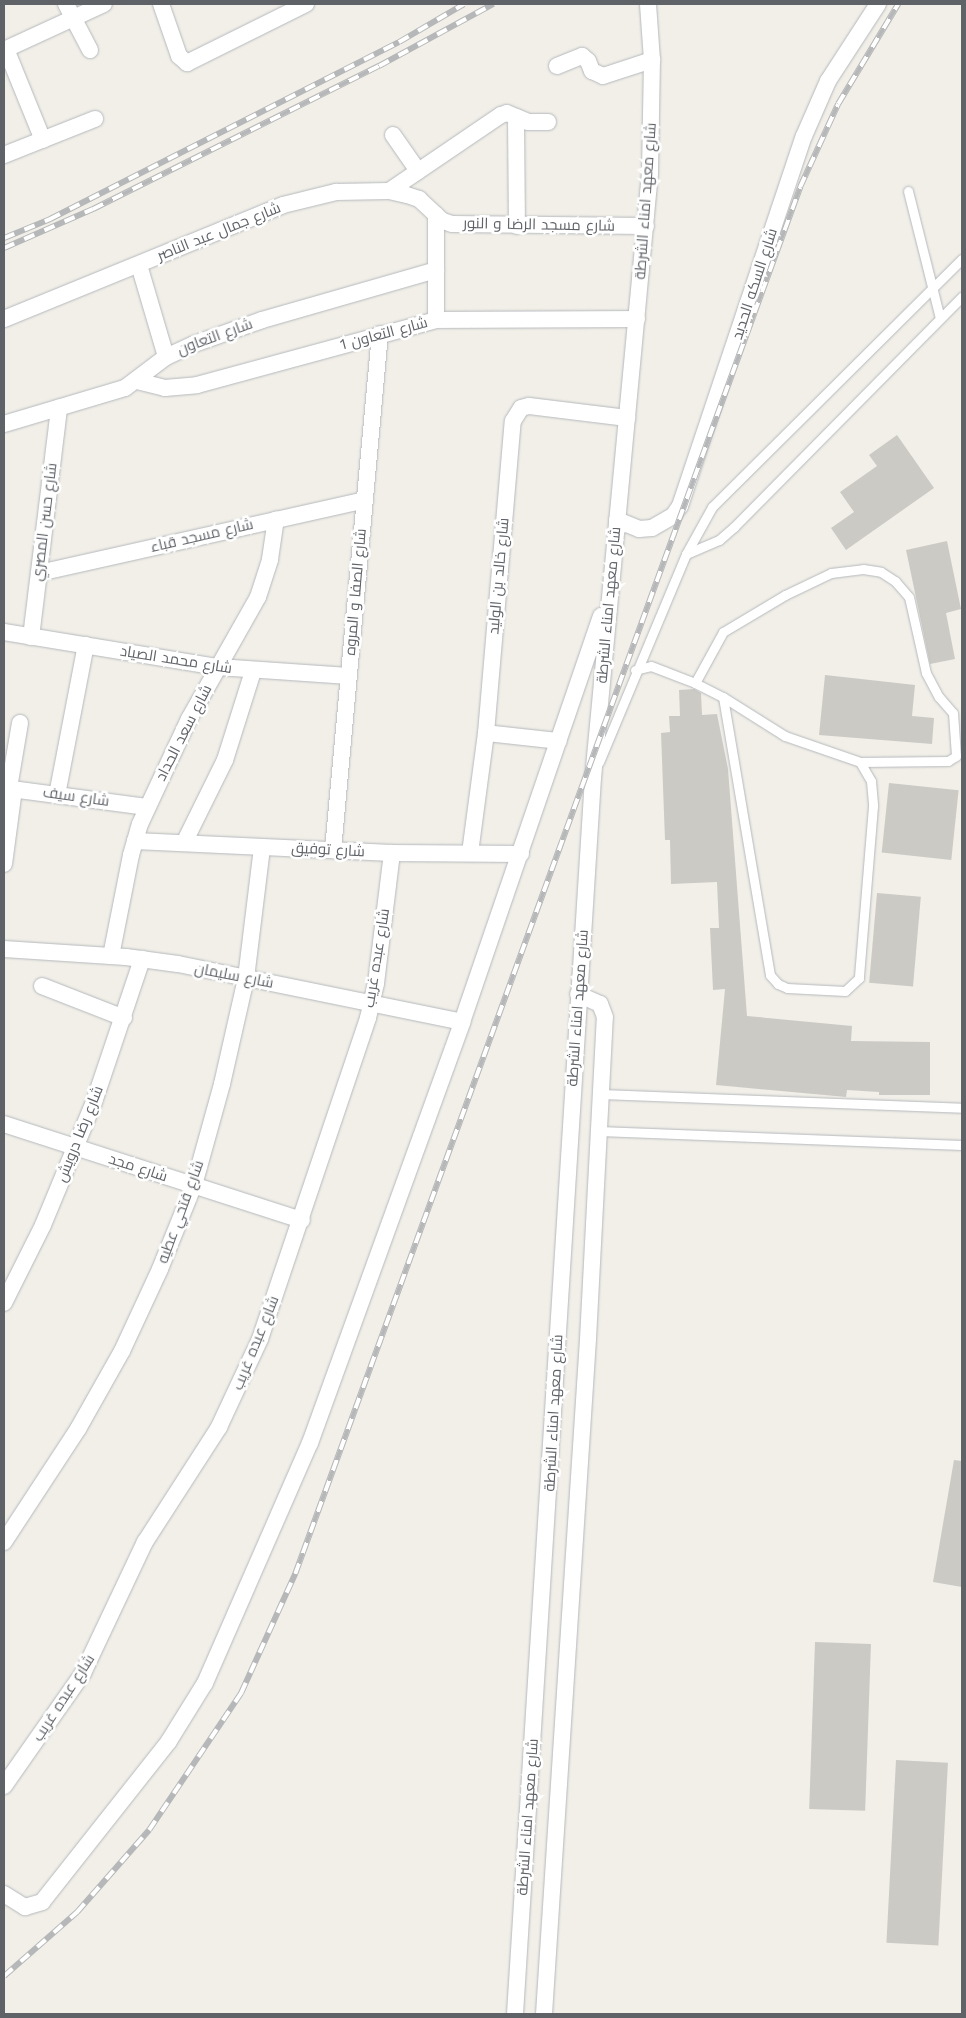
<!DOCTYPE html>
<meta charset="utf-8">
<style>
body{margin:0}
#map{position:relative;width:966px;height:2018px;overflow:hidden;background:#f1efe8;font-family:"Work Sans",Cairo,sans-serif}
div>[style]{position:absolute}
.building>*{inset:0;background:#cccac5;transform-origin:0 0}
.roads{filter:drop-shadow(0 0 1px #b5b8bc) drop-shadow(0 0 1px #b5b8bc)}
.lane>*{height:9px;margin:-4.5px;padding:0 4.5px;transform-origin:4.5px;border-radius:4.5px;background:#fff}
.street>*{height:16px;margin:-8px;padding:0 8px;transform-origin:8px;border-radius:8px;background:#fff}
.rail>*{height:5.5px;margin-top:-2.75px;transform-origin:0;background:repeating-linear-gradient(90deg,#fff 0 11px,#b6b7b8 0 22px);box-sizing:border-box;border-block:1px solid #b6b7b8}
span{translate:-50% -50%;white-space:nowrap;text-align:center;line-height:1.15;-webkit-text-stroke:5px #fff;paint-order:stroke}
.street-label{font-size:15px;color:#5f6368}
.frame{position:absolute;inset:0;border:5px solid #5f6368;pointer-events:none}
</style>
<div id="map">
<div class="building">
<i style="clip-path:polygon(897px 435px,934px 488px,846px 550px,831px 528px,854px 512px,840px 492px,877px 466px,869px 455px)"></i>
<i style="clip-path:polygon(947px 541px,961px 609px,946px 613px,955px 659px,930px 664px,906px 550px)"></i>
<i style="clip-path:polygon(825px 675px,915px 685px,912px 716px,934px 718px,932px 744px,819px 735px)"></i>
<i style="clip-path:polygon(694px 689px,701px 693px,702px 715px,717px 714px,728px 769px,747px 1016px,852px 1026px,851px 1041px,930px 1042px,930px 1095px,879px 1095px,879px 1092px,847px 1090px,846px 1097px,716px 1085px,725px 989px,713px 990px,710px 928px,719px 928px,717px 882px,671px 884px,670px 840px,665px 840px,661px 733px,670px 732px,669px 716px,680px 716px,679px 690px)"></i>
<i style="left:889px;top:783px;width:70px;height:70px;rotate:6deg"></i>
<i style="left:877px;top:893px;width:44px;height:90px;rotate:5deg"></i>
<i style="clip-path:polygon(954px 1460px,962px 1461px,962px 1587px,933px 1582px)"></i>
<i style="left:815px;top:1642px;width:56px;height:167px;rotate:2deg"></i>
<i style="left:896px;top:1760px;width:52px;height:183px;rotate:3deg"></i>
</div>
<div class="roads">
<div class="lane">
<i style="left:908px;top:191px;width:131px;rotate:75.9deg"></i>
<i style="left:686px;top:554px;width:36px;rotate:-23deg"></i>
<i style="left:719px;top:540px;width:20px;rotate:-41deg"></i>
<i style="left:734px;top:527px;width:324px;rotate:-45.3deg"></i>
<i style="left:635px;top:670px;width:16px;rotate:-14deg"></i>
<i style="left:651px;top:666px;width:47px;rotate:21.1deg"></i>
<i style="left:695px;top:683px;width:31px;rotate:27deg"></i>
<i style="left:723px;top:697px;width:73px;rotate:32.2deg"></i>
<i style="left:785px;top:736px;width:79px;rotate:19.1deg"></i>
<i style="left:860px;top:762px;width:22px;rotate:60deg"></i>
<i style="left:871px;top:781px;width:25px;rotate:85deg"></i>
<i style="left:873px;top:806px;width:173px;rotate:94.7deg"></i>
<i style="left:859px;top:978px;width:19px;rotate:137deg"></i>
<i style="left:845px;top:991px;width:58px;rotate:-177deg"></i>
<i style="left:787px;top:988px;width:10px;rotate:-156deg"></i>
<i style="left:778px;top:984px;width:12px;rotate:-132deg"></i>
<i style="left:770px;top:975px;width:282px;rotate:-99.6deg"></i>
<i style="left:695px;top:683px;width:58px;rotate:-61.2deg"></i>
<i style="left:723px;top:632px;width:72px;rotate:-30.8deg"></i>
<i style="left:785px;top:595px;width:51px;rotate:-25.6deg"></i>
<i style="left:831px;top:573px;width:32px;rotate:-7deg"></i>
<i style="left:863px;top:569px;width:18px;rotate:9deg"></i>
<i style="left:881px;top:572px;width:17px;rotate:33deg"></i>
<i style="left:895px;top:581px;width:21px;rotate:49deg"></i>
<i style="left:909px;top:597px;width:78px;rotate:77.4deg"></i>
<i style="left:926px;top:673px;width:27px;rotate:62deg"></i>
<i style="left:939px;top:697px;width:21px;rotate:49deg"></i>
<i style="left:953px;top:713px;width:43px;rotate:86deg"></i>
<i style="left:956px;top:756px;width:9px;rotate:148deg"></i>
<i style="left:948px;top:761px;width:88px;rotate:179.3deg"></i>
<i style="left:599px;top:762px;width:225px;rotate:-67.3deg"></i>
<i style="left:686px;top:554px;width:54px;rotate:-61deg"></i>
<i style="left:712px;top:507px;width:352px;rotate:-44.8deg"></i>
<i style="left:601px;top:1094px;width:361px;rotate:2.2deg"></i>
<i style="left:599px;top:1131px;width:363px;rotate:2.2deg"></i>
</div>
<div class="street">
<i style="left:66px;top:4px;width:52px;rotate:62.4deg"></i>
<i style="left:161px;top:4px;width:55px;rotate:70.9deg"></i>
<i style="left:179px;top:56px;width:11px;rotate:41deg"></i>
<i style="left:187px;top:63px;width:133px;rotate:-26.4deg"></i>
<i style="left:6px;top:49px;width:98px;rotate:67.9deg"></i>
<i style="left:4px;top:50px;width:110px;rotate:-24.7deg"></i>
<i style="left:557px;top:66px;width:27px;rotate:-22deg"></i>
<i style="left:582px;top:56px;width:8px;rotate:40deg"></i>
<i style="left:588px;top:61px;width:11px;rotate:68deg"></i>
<i style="left:592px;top:71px;width:12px;rotate:24deg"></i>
<i style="left:603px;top:76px;width:52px;rotate:-18.1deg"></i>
<i style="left:516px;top:117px;width:109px;rotate:89.5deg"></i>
<i style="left:393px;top:135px;width:44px;rotate:55.2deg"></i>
<i style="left:4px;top:155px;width:98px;rotate:-21.6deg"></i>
<i style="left:389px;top:191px;width:135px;rotate:-34.2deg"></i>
<i style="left:501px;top:115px;width:6px;rotate:-18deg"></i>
<i style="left:507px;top:113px;width:23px;rotate:23deg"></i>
<i style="left:528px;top:122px;width:20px"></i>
<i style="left:436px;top:215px;width:105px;rotate:90deg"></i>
<i style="left:139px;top:265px;width:96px;rotate:73.6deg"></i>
<i style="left:4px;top:319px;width:301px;rotate:-22.2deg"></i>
<i style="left:283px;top:205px;width:55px;rotate:-13.8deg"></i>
<i style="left:336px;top:192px;width:53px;rotate:-1.1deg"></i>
<i style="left:389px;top:191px;width:18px;rotate:13deg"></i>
<i style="left:407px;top:195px;width:13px;rotate:18deg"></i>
<i style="left:419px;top:199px;width:33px;rotate:43deg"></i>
<i style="left:443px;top:221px;width:9px;rotate:18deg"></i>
<i style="left:452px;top:224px;width:194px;rotate:0.6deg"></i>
<i style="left:137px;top:381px;width:29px;rotate:14deg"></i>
<i style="left:165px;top:388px;width:32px;rotate:-5deg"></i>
<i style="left:197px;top:385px;width:248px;rotate:-15.2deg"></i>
<i style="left:436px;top:320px;width:201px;rotate:-0.3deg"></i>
<i style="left:4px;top:424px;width:126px;rotate:-16.6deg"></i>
<i style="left:125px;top:388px;width:51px;rotate:-37.1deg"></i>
<i style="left:166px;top:357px;width:31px;rotate:-25deg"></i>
<i style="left:194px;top:344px;width:72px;rotate:-19.4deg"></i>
<i style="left:262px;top:320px;width:181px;rotate:-16deg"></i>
<i style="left:617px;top:520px;width:24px;rotate:22deg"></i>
<i style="left:639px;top:529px;width:13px;rotate:-4deg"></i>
<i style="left:652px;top:528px;width:24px;rotate:-30deg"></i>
<i style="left:673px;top:516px;width:12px;rotate:-55deg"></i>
<i style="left:680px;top:506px;width:390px;rotate:-71.5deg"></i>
<i style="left:804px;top:136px;width:60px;rotate:-66.4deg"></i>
<i style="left:828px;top:81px;width:92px;rotate:-57deg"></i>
<i style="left:39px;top:573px;width:334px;rotate:-12.6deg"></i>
<i style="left:4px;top:632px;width:217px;rotate:9.3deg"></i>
<i style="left:218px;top:667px;width:131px;rotate:3.9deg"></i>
<i style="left:31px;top:637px;width:231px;rotate:-83deg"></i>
<i style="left:486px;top:733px;width:73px;rotate:6.3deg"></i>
<i style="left:4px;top:788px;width:144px;rotate:7.6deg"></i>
<i style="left:9px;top:788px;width:66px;rotate:-80.4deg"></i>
<i style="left:57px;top:795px;width:153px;rotate:-79.1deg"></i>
<i style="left:135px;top:841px;width:257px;rotate:2.7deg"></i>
<i style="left:392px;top:853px;width:129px;rotate:0.4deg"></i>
<i style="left:184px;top:843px;width:93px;rotate:-63.7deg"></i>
<i style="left:225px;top:760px;width:93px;rotate:-72.5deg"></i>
<i style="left:333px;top:850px;width:518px;rotate:-84.8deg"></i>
<i style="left:470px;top:853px;width:121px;rotate:-82.4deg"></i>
<i style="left:486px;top:733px;width:313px;rotate:-85.1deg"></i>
<i style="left:513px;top:421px;width:15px;rotate:-58deg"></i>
<i style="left:521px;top:408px;width:8px;rotate:-14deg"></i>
<i style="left:529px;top:406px;width:99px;rotate:7deg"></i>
<i style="left:4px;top:864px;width:76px;rotate:-82.4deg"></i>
<i style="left:4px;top:949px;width:122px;rotate:3.8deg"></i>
<i style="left:126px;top:957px;width:52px;rotate:7.7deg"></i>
<i style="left:178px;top:964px;width:290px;rotate:11.5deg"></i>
<i style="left:111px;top:956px;width:103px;rotate:-78.8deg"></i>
<i style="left:131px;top:855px;width:32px;rotate:-74deg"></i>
<i style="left:140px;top:824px;width:116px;rotate:-65deg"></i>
<i style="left:189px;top:719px;width:140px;rotate:-60.5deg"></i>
<i style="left:258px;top:597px;width:40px;rotate:-72deg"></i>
<i style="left:270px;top:559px;width:40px;rotate:-81.5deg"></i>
<i style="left:42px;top:986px;width:88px;rotate:21.3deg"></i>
<i style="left:4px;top:1124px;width:313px;rotate:17.9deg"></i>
<i style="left:4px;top:1303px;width:87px;rotate:-63.4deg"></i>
<i style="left:43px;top:1225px;width:133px;rotate:-67.5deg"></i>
<i style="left:94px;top:1102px;width:151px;rotate:-71.4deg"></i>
<i style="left:4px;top:1542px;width:135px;rotate:-56.8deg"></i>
<i style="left:78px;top:1429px;width:90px;rotate:-60.6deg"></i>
<i style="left:122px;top:1351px;width:90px;rotate:-65.1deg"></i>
<i style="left:160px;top:1269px;width:91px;rotate:-68deg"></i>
<i style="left:194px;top:1185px;width:105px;rotate:-74.5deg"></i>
<i style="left:222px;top:1084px;width:109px;rotate:-77.2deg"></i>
<i style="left:246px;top:978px;width:132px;rotate:-83deg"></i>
<i style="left:4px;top:1786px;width:138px;rotate:-55deg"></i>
<i style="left:83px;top:1673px;width:145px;rotate:-64.7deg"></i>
<i style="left:145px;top:1542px;width:137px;rotate:-57.2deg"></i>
<i style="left:219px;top:1427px;width:97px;rotate:-65deg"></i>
<i style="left:260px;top:1339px;width:339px;rotate:-71.4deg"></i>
<i style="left:368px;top:1018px;width:36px;rotate:-77deg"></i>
<i style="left:376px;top:983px;width:131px;rotate:-83deg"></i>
<i style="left:4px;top:1894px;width:25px;rotate:32deg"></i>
<i style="left:25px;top:1907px;width:18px;rotate:-16deg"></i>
<i style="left:42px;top:1902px;width:205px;rotate:-51.7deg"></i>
<i style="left:169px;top:1741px;width:68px;rotate:-58.2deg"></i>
<i style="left:205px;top:1683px;width:262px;rotate:-66.4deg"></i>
<i style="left:310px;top:1443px;width:448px;rotate:-70.1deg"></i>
<i style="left:462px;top:1022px;width:429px;rotate:-71.1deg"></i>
<i style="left:515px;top:2014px;width:1238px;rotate:-86.39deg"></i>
<i style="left:593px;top:778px;width:608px;rotate:-84.62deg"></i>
<i style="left:650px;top:173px;width:113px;rotate:-89deg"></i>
<i style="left:652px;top:60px;width:56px;rotate:-94.1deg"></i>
<i style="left:544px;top:2014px;width:676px;rotate:-86.27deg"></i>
<i style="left:588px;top:1339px;width:322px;rotate:-87deg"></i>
<i style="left:605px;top:1017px;width:14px;rotate:-111deg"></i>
<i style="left:600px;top:1004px;width:24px;rotate:-156deg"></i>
</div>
</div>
<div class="rail">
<i style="left:4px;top:238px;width:50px;rotate:-22.4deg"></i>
<i style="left:50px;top:219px;width:391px;rotate:-26.9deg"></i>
<i style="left:399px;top:42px;width:75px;rotate:-30.3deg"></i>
<i style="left:4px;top:248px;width:97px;rotate:-23.7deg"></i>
<i style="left:93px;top:209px;width:320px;rotate:-26.6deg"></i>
<i style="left:379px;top:66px;width:130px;rotate:-28.5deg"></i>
<i style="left:4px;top:1976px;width:97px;rotate:-41.2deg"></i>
<i style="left:77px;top:1912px;width:109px;rotate:-48.7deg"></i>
<i style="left:149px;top:1830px;width:165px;rotate:-56.1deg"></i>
<i style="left:241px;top:1693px;width:131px;rotate:-65.6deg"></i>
<i style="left:295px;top:1574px;width:1476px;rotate:-69.99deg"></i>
<i style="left:800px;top:187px;width:91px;rotate:-65.4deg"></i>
<i style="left:838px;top:104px;width:117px;rotate:-59deg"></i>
</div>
<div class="street-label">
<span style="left:646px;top:201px;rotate:-86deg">شارع معهد امناء الشرطة</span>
<span style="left:539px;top:225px;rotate:1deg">شارع مسجد الرضا و النور</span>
<span style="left:219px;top:232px;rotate:-22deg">شارع جمال عبد الناصر</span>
<span style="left:755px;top:284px;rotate:-72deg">شارع السكه الحديد</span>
<span style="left:384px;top:334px;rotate:-15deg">شارع التعاون 1</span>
<span style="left:215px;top:337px;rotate:-20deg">شارع التعاون</span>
<span style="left:45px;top:522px;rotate:-83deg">شارع حسن المصري</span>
<span style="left:202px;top:536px;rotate:-13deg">شارع مسجد قباء</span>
<span style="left:499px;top:576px;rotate:-85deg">شارع خالد بن الوليد</span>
<span style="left:356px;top:592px;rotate:-85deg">شارع الصفا و المروه</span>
<span style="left:609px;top:605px;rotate:-85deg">شارع معهد امناء الشرطة</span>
<span style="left:176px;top:660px;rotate:9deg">شارع محمد الصياد</span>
<span style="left:184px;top:733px;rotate:-63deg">شارع سعد الحداد</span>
<span style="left:76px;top:797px;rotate:8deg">شارع سيف</span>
<span style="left:328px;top:850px;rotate:3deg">شارع توفيق</span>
<span style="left:377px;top:958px;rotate:-81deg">شارع عبده غريب</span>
<span style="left:234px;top:976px;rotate:11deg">شارع سليمان</span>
<span style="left:578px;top:1008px;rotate:-86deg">شارع معهد امناء الشرطة</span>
<span style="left:80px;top:1134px;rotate:-68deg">شارع رضا درويش</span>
<span style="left:138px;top:1168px;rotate:18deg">شارع مجد</span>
<span style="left:181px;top:1212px;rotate:-70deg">شارع فتحي عطيه</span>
<span style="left:256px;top:1343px;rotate:-68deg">شارع عبده غريب</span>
<span style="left:554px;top:1413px;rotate:-87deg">شارع معهد امناء الشرطة</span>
<span style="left:64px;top:1698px;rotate:-57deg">شارع عبده غريب</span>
<span style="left:528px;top:1817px;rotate:-86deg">شارع معهد امناء الشرطة</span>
</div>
<div class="frame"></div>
</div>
